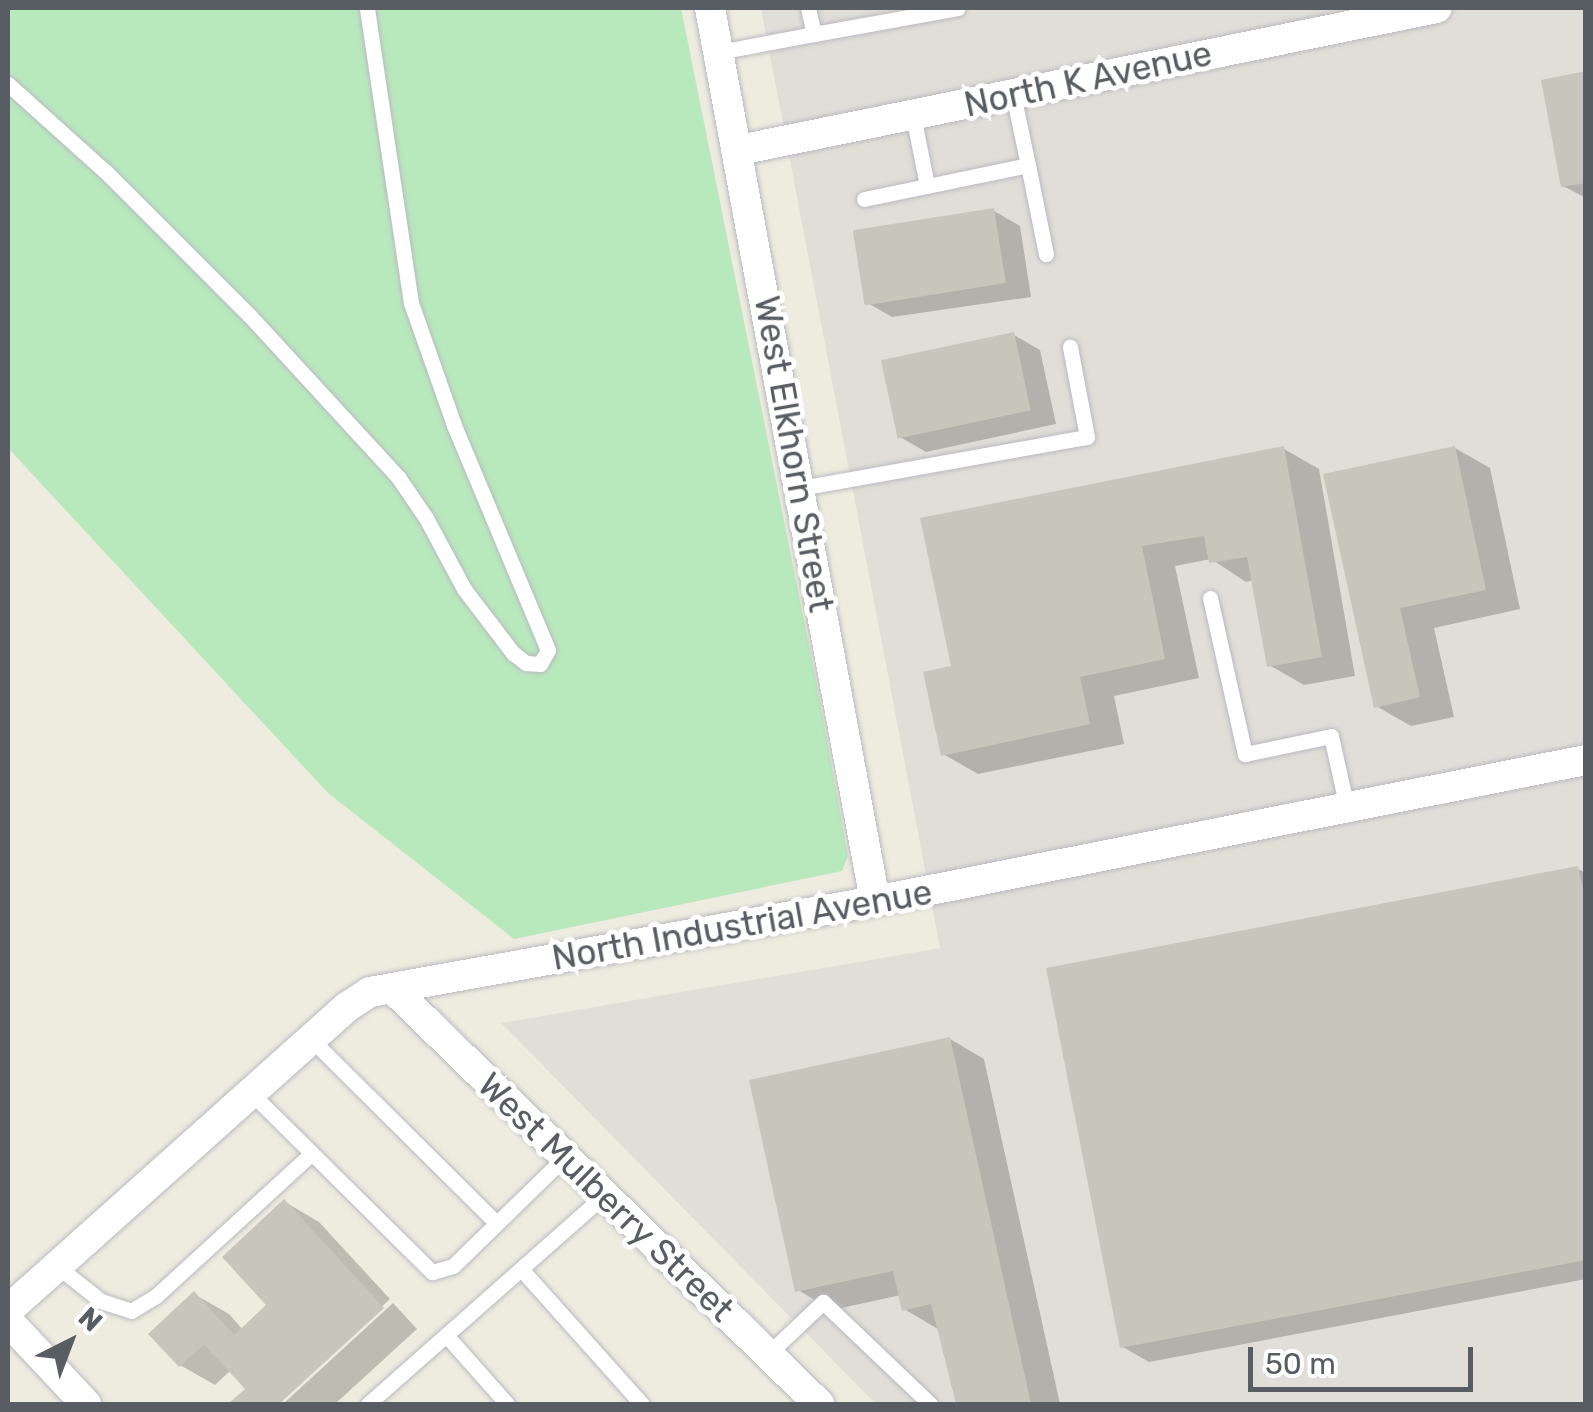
<!DOCTYPE html>
<style>
body{margin:0}
#map{position:relative;width:1593px;height:1412px;overflow:hidden;background:#eeebdf;font-family:Rubik,sans-serif}
div>[style]{position:absolute}
.industrial>*{inset:0;background:#e1ded7}
.green>*{inset:0;background:#b8e9bc}
.shadow>*{inset:0;background:#0003}
.building>*{inset:0;background:#c8c5bc;transform-origin:0 0}
.roads{filter:drop-shadow(0 0 2px #b8bac1) drop-shadow(0 0 2px #b8bac1)}
.service>*{height:15px;margin:-7.5px;padding:0 7.5px;transform-origin:7.5px;border-radius:7.5px;background:#fff}
.minor>*{height:30px;margin:-15px;padding:0 15px;transform-origin:15px;border-radius:15px;background:#fff}
span{translate:-50% -50%;white-space:nowrap;text-align:center;line-height:1.15;-webkit-text-stroke:10px #fff;paint-order:stroke}
.street-label{font-size:35px;color:#585c63}
.frame{position:absolute;inset:0;border:10px solid #585c63;pointer-events:none}
.north{position:absolute;left:20px;top:1292px;width:100px;height:100px;-webkit-text-stroke:8px #fff;paint-order:stroke;rotate:42deg;font-size:28px;font-weight:700;line-height:40px;text-align:center;color:#585c63}
.north::after{content:'';display:block;margin:auto;width:35px;height:45px;background:#585c63;clip-path:polygon(50% 0,100% 100%,50% 72%,0 100%)}
.scale{position:absolute;left:1248px;top:1347px;width:225px;height:45px;box-sizing:border-box;border:5px solid #585c63;border-top:0;padding-left:12px;font-size:30px;line-height:35px;white-space:nowrap;color:#585c63;-webkit-text-stroke:8px #fff;paint-order:stroke}
</style>
<div id="map">
<div class="industrial">
<i style="clip-path:polygon(761px 8px,1585px 8px,1585px 1404px,876px 1404px,501px 1023px,940px 948px)"></i>
</div>
<div class="green">
<i style="clip-path:polygon(8px 8px,681px 8px,817px 685px,848px 856px,842px 871px,514px 939px,328px 793px,8px 448px)"></i>
</div>
<div class="shadow">
<i style="clip-path:polygon(1586px 74px,1586px 198px,1563px 186px)"></i>
<i style="clip-path:polygon(994px 211px,1020px 226px,1031px 297px,892px 317px,866px 302px)"></i>
<i style="clip-path:polygon(1014px 335px,1040px 350px,1056px 424px,926px 452px,900px 437px)"></i>
<i style="clip-path:polygon(1455px 448px,1490px 468px,1520px 609px,1434px 628px,1454px 717px,1411px 726px,1376px 706px,1326px 476px)"></i>
<i style="clip-path:polygon(1284px 449px,1319px 469px,1355px 676px,1304px 685px,1269px 665px,1254px 580px,1246px 582px,1211px 559px,1175px 566px,1199px 678px,1114px 696px,1124px 744px,978px 774px,943px 754px,954px 668px)"></i>
<i style="clip-path:polygon(1578px 869px,1586px 873px,1586px 1279px,1149px 1362px,1123px 1347px)"></i>
<i style="clip-path:polygon(950px 1039px,984px 1059px,1060px 1404px,959px 1404px,938px 1329px,904px 1309px,901px 1295px,832px 1310px,798px 1290px)"></i>
<i style="clip-path:polygon(285px 1202px,319px 1222px,390px 1299px,275px 1404px,232px 1404px,249px 1389px,231px 1370px,215px 1385px,180px 1365px,194px 1294px,229px 1314px,243px 1330px,269px 1305px)"></i>
<i style="clip-path:polygon(393px 1303px,417px 1329px,335px 1404px,283px 1404px)"></i>
</div>
<div class="building">
<i style="clip-path:polygon(1586px 71px,1586px 183px,1561px 187px,1541px 80px)"></i>
<i style="left:994px;top:208px;width:76px;height:143px;rotate:81deg"></i>
<i style="left:1014px;top:332px;width:80px;height:136px;rotate:78deg"></i>
<i style="clip-path:polygon(1284px 446px,1322px 657px,1267px 667px,1247px 557px,1209px 563px,1204px 536px,1142px 546px,1165px 659px,1080px 677px,1090px 724px,941px 756px,923px 672px,951px 666px,920px 518px)"></i>
<i style="clip-path:polygon(1455px 446px,1486px 590px,1400px 608px,1420px 697px,1374px 708px,1323px 474px)"></i>
<i style="clip-path:polygon(1578px 866px,1586px 903px,1586px 1260px,1120px 1348px,1046px 968px)"></i>
<i style="clip-path:polygon(950px 1037px,1031px 1404px,956px 1404px,931px 1304px,902px 1311px,893px 1271px,795px 1292px,749px 1080px)"></i>
<i style="clip-path:polygon(284px 1199px,384px 1308px,279px 1404px,228px 1404px,245px 1389px,204px 1344px,179px 1367px,148px 1334px,194px 1291px,234px 1335px,266px 1305px,222px 1257px)"></i>
</div>
<div class="roads">
<div class="service">
<i style="left:808px;top:8px;width:27px;rotate:77deg"></i>
<i style="left:814px;top:34px;width:146px;rotate:-10.2deg"></i>
<i style="left:719px;top:52px;width:97px;rotate:-10.7deg"></i>
<i style="left:8px;top:84px;width:133px;rotate:42deg"></i>
<i style="left:107px;top:173px;width:202px;rotate:45deg"></i>
<i style="left:250px;top:316px;width:219px;rotate:47.4deg"></i>
<i style="left:398px;top:477px;width:50px;rotate:55.7deg"></i>
<i style="left:426px;top:518px;width:81px;rotate:61.8deg"></i>
<i style="left:464px;top:589px;width:81px;rotate:52.6deg"></i>
<i style="left:513px;top:653px;width:16px;rotate:38deg"></i>
<i style="left:526px;top:663px;width:14px;rotate:4deg"></i>
<i style="left:540px;top:664px;width:16px;rotate:-60deg"></i>
<i style="left:548px;top:650px;width:244px;rotate:-112.7deg"></i>
<i style="left:454px;top:425px;width:129px;rotate:-109.4deg"></i>
<i style="left:411px;top:303px;width:298px;rotate:-98.5deg"></i>
<i style="left:1013px;top:94px;width:73px;rotate:78.1deg"></i>
<i style="left:913px;top:115px;width:72px;rotate:78.8deg"></i>
<i style="left:927px;top:186px;width:103px;rotate:-11.7deg"></i>
<i style="left:1028px;top:165px;width:91px;rotate:78.6deg"></i>
<i style="left:864px;top:199px;width:64px;rotate:-11.7deg"></i>
<i style="left:800px;top:488px;width:291px;rotate:-10.1deg"></i>
<i style="left:1087px;top:437px;width:92px;rotate:-100.7deg"></i>
<i style="left:1210px;top:598px;width:160px;rotate:77.4deg"></i>
<i style="left:1245px;top:754px;width:88px;rotate:-11.8deg"></i>
<i style="left:1331px;top:736px;width:74px;rotate:77.5deg"></i>
<i style="left:311px;top:1039px;width:261px;rotate:44.8deg"></i>
<i style="left:251px;top:1093px;width:255px;rotate:44.7deg"></i>
<i style="left:432px;top:1272px;width:22px;rotate:-16deg"></i>
<i style="left:453px;top:1266px;width:156px;rotate:-44.2deg"></i>
<i style="left:57px;top:1266px;width:56px;rotate:38.5deg"></i>
<i style="left:101px;top:1301px;width:32px;rotate:18deg"></i>
<i style="left:131px;top:1311px;width:29px;rotate:-31deg"></i>
<i style="left:156px;top:1296px;width:210px;rotate:-42.5deg"></i>
<i style="left:522px;top:1270px;width:180px;rotate:48.2deg"></i>
<i style="left:446px;top:1335px;width:92px;rotate:48.5deg"></i>
<i style="left:768px;top:1354px;width:76px;rotate:-43.4deg"></i>
<i style="left:823px;top:1302px;width:148px;rotate:43.6deg"></i>
<i style="left:368px;top:1404px;width:315px;rotate:-41.5deg"></i>
</div>
<div class="minor">
<i style="left:710px;top:8px;width:908px;rotate:79.53deg"></i>
<i style="left:739px;top:150px;width:712px;rotate:-11.5deg"></i>
<i style="left:393px;top:989px;width:595px;rotate:44.25deg"></i>
<i style="left:8px;top:1310px;width:455px;rotate:-41.8deg"></i>
<i style="left:347px;top:1007px;width:27px;rotate:-33deg"></i>
<i style="left:370px;top:992px;width:513px;rotate:-10.21deg"></i>
<i style="left:875px;top:901px;width:725px;rotate:-11.22deg"></i>
<i style="left:8px;top:1321px;width:114px;rotate:46.8deg"></i>
</div>
</div>
<div class="street-label">
<span style="left:1088px;top:79px;rotate:-12deg">North K Avenue</span>
<span style="left:794px;top:454px;rotate:80deg">West Elkhorn Street</span>
<span style="left:742px;top:925px;rotate:-10deg">North Industrial Avenue</span>
<span style="left:606px;top:1197px;rotate:44deg">West Mulberry Street</span>
</div>
<div class="frame"></div>
<div class="north">N</div>
<div class="scale">50 m</div>
</div>
